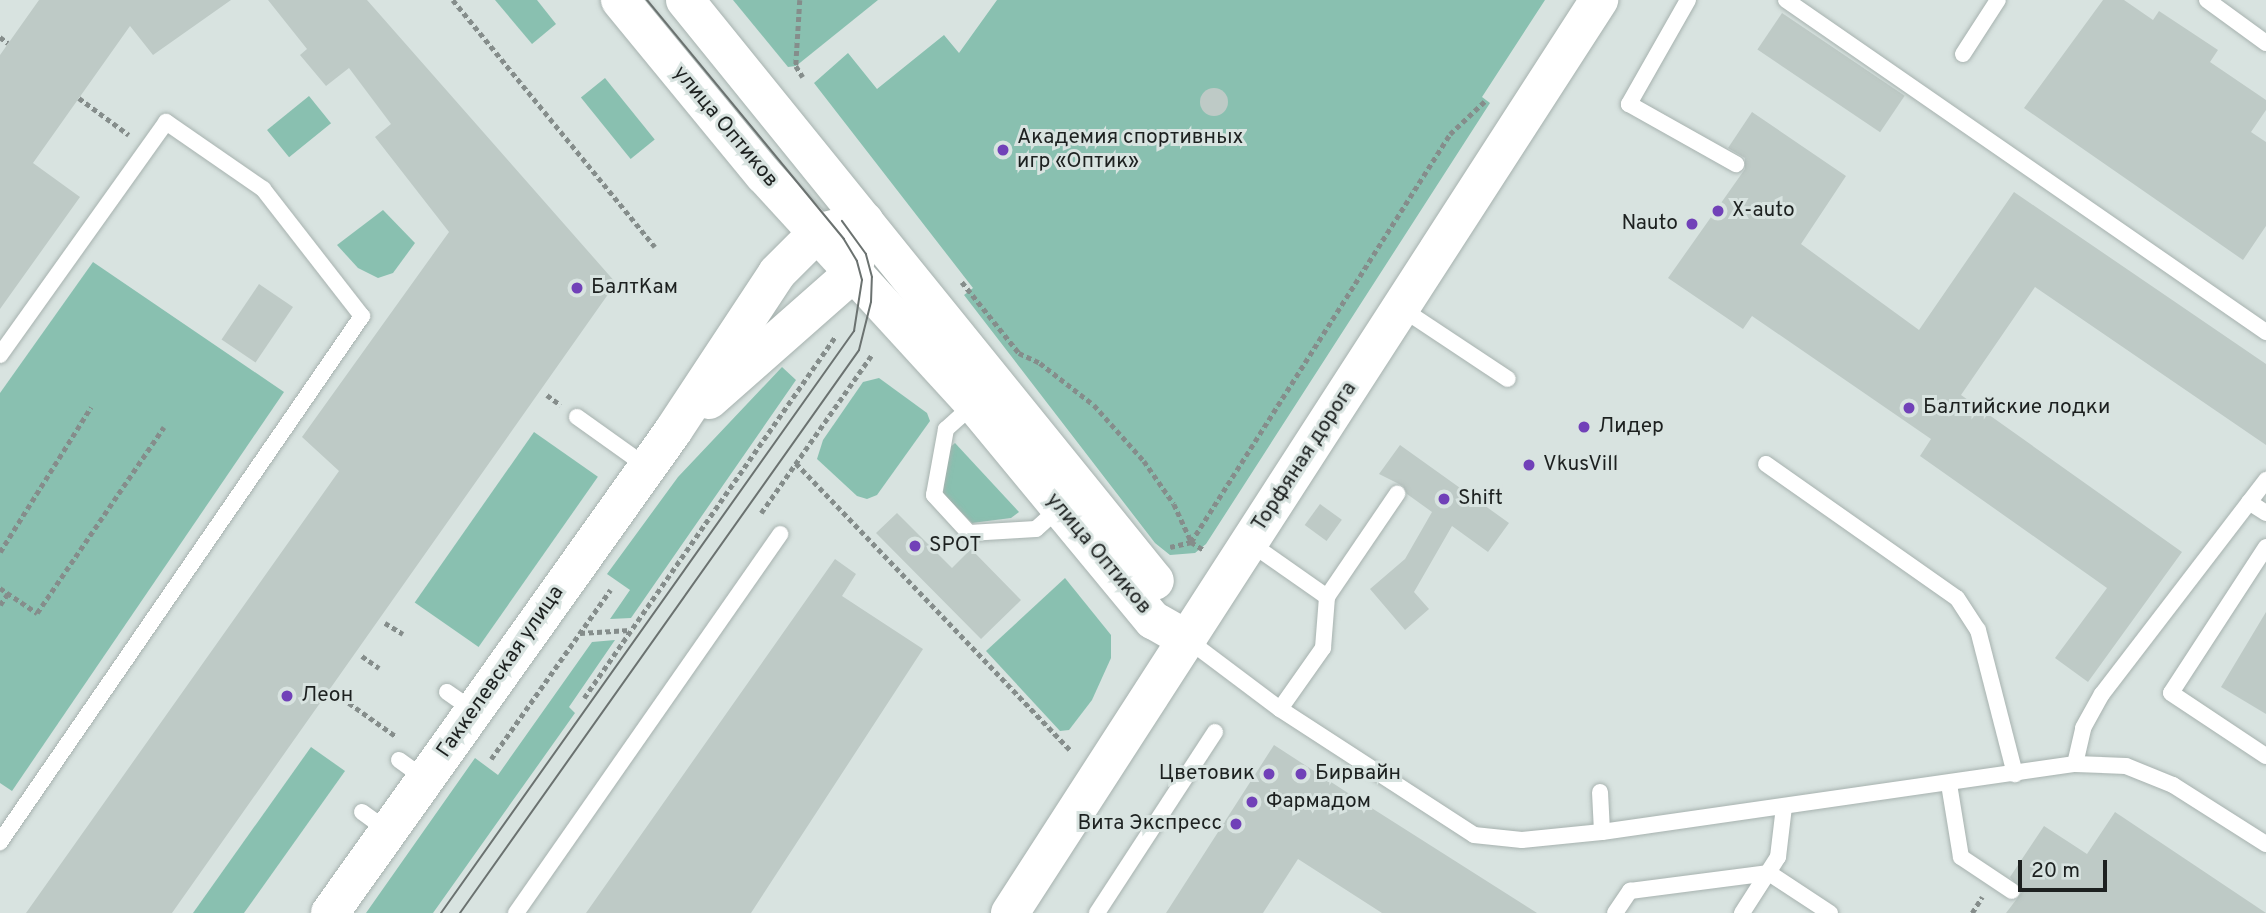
<!DOCTYPE html>
<meta charset="utf-8">
<style>
body{margin:0}
#map{position:relative;width:2266px;height:913px;overflow:hidden;background:#d8e3e0;font-family:Overpass,sans-serif}
div>[style]{position:absolute}
.green>*{inset:0;background:#89c0b0;transform-origin:0 0}
.building>*{inset:0;background:#becac6;transform-origin:0 0}
.round{border-radius:50%}
.path>*{height:4.5px;margin-top:-2.25px;transform-origin:0;background:repeating-linear-gradient(90deg,#858d8b 0 5px,transparent 0 8.5px)}
.roads{filter:drop-shadow(0 0 2px #a7b2af) drop-shadow(0 0 2px #a7b2af)}
.lane>*{height:16px;margin:-8px;padding:0 8px;transform-origin:8px;border-radius:8px;background:#fff}
.secondary>*{height:38px;margin:-19px;padding:0 19px;transform-origin:19px;border-radius:19px;background:#fff}
.tram>*{height:2px;margin:-1px;padding:0 1px;transform-origin:1px;border-radius:1px;background:#6b7270}
.dots>*{width:19px;height:19px;translate:-50% -50%;box-sizing:border-box;border:4px solid #d8e3e0;border-radius:50%}
span{translate:-50% -50%;white-space:nowrap;text-align:center;line-height:1.15;-webkit-text-stroke:6px #d8e3e0;paint-order:stroke}
.street-label{font-size:21px;color:#1d2120}
.poi-label{font-size:21px;color:#1d2120}
.left{translate:0 -50%;text-align:left}
.right{translate:-100% -50%;text-align:right}
.scale{position:absolute;left:2018px;top:860px;width:89px;height:32px;box-sizing:border-box;border:4px solid #1d2120;border-top:0;padding-left:9px;font-size:21px;line-height:24px;white-space:nowrap;color:#1d2120;-webkit-text-stroke:5px #d8e3e0;paint-order:stroke}
</style>
<div id="map">
<div class="green">
<i style="clip-path:polygon(495px 0,537px 0,556px 24px,532px 44px)"></i>
<i style="clip-path:polygon(733px 0,878px 0,796px 66px,788px 67px)"></i>
<i style="clip-path:polygon(997px 0,1545px 0,1482px 97px,1490px 103px,1206px 544px,1195px 553px,1170px 555px,1155px 543px,964px 295px,973px 288px,814px 83px,848px 53px,877px 89px,944px 35px,959px 53px)"></i>
<i style="left:605px;top:78px;width:79px;height:31px;rotate:51deg"></i>
<i style="left:309px;top:96px;width:35px;height:54px;rotate:51deg"></i>
<i style="clip-path:polygon(383px 210px,415px 243px,393px 273px,378px 278px,358px 268px,337px 245px)"></i>
<i style="clip-path:polygon(93px 262px,284px 392px,12px 791px,0 783px,0 393px)"></i>
<i style="clip-path:polygon(782px 367px,796px 380px,631px 618px,610px 619px,630px 590px,607px 574px,678px 477px)"></i>
<i style="clip-path:polygon(879px 378px,927px 413px,930px 421px,877px 495px,867px 499px,857px 496px,817px 459px,823px 440px,863px 382px)"></i>
<i style="left:534px;top:432px;width:78px;height:208px;rotate:35deg"></i>
<i style="clip-path:polygon(955px 443px,1019px 512px,1011px 518px,972px 523px,943px 494px,947px 450px)"></i>
<i style="clip-path:polygon(1065px 578px,1111px 635px,1111px 658px,1092px 700px,1069px 730px,1060px 731px,986px 651px)"></i>
<i style="clip-path:polygon(615px 640px,569px 707px,575px 713px,433px 913px,366px 913px,475px 758px,498px 775px,592px 642px)"></i>
<i style="clip-path:polygon(311px 747px,345px 771px,244px 913px,193px 913px)"></i>
</div>
<div class="building">
<i style="clip-path:polygon(39px 0,231px 0,153px 55px,130px 26px,33px 163px,80px 197px,0 309px,0 55px)"></i>
<i style="clip-path:polygon(268px 0,367px 0,616px 283px,172px 913px,26px 913px,339px 471px,302px 437px,449px 232px,375px 137px,391px 124px,349px 68px,326px 86px,300px 55px,307px 49px)"></i>
<i style="clip-path:polygon(2103px 0,2124px 0,2153px 20px,2159px 11px,2218px 50px,2210px 62px,2266px 100px,2266px 110px,2251px 132px,2266px 142px,2266px 226px,2243px 260px,2024px 108px)"></i>
<i style="left:1782px;top:13px;width:148px;height:44px;rotate:34deg"></i>
<i class="round" style="left:1200px;top:88px;width:28px;height:28px"></i>
<i style="clip-path:polygon(1752px 112px,1846px 176px,1801px 244px,1919px 330px,2014px 192px,2266px 364px,2266px 445px,2035px 287px,1961px 395px,2182px 552px,2088px 682px,2055px 658px,2107px 588px,1920px 456px,1931px 439px,1752px 316px,1743px 329px,1668px 278px,1745px 169px,1745px 158px,1728px 148px)"></i>
<i style="left:259px;top:284px;width:41px;height:67px;rotate:34deg"></i>
<i style="clip-path:polygon(1400px 445px,1509px 523px,1488px 552px,1452px 526px,1414px 592px,1429px 609px,1405px 630px,1370px 589px,1405px 559px,1432px 512px,1407px 494px,1403px 486px,1379px 474px)"></i>
<i style="left:1320px;top:504px;width:27px;height:26px;rotate:36deg"></i>
<i style="clip-path:polygon(897px 513px,952px 568px,971px 549px,1021px 600px,981px 639px,876px 533px)"></i>
<i style="clip-path:polygon(835px 559px,856px 574px,842px 596px,923px 649px,751px 913px,586px 913px)"></i>
<i style="clip-path:polygon(2266px 612px,2266px 714px,2221px 687px)"></i>
<i style="clip-path:polygon(1274px 745px,1348px 793px,1537px 913px,1382px 913px,1298px 859px,1263px 913px,1166px 913px)"></i>
<i style="clip-path:polygon(2115px 812px,2266px 913px,2006px 913px,2022px 892px,2010px 877px,2044px 826px,2087px 854px)"></i>
</div>
<div class="path">
<i style="left:453px;top:0;width:319px;rotate:50.7deg"></i>
<i style="left:800px;top:0;width:66px;rotate:93.5deg"></i>
<i style="left:796px;top:66px;width:13px;rotate:58deg"></i>
<i style="left:0;top:37px;width:10px;rotate:37deg"></i>
<i style="left:79px;top:98px;width:62px;rotate:36.5deg"></i>
<i style="left:962px;top:282px;width:91px;rotate:51.2deg"></i>
<i style="left:1019px;top:353px;width:23px;rotate:25deg"></i>
<i style="left:1040px;top:363px;width:68px;rotate:37.9deg"></i>
<i style="left:1094px;top:405px;width:75px;rotate:48.2deg"></i>
<i style="left:1144px;top:461px;width:52px;rotate:55.1deg"></i>
<i style="left:1174px;top:504px;width:41px;rotate:65.3deg"></i>
<i style="left:547px;top:395px;width:17px;rotate:36deg"></i>
<i style="left:796px;top:463px;width:397px;rotate:46.3deg"></i>
<i style="left:761px;top:513px;width:192px;rotate:-55deg"></i>
<i style="left:1191px;top:542px;width:483px;rotate:-57.6deg"></i>
<i style="left:1450px;top:134px;width:50px;rotate:-43.4deg"></i>
<i style="left:1170px;top:547px;width:22px;rotate:-13deg"></i>
<i style="left:1191px;top:542px;width:15px;rotate:32deg"></i>
<i style="left:0;top:552px;width:171px;rotate:-57.9deg"></i>
<i style="left:0;top:588px;width:45px;rotate:34deg"></i>
<i style="left:37px;top:613px;width:225px;rotate:-55.7deg"></i>
<i style="left:0;top:605px;width:14px;rotate:-56deg"></i>
<i style="left:385px;top:623px;width:21px;rotate:31deg"></i>
<i style="left:580px;top:633px;width:50px;rotate:-3.4deg"></i>
<i style="left:362px;top:656px;width:21px;rotate:35deg"></i>
<i style="left:335px;top:693px;width:76px;rotate:35.4deg"></i>
<i style="left:584px;top:698px;width:440px;rotate:-55.2deg"></i>
<i style="left:491px;top:759px;width:207px;rotate:-54.8deg"></i>
<i style="left:1972px;top:913px;width:19px;rotate:-58deg"></i>
</div>
<div class="roads">
<div class="lane">
<i style="left:1688px;top:0;width:120px;rotate:119.6deg"></i>
<i style="left:1629px;top:104px;width:123px;rotate:29.3deg"></i>
<i style="left:1786px;top:0;width:584px;rotate:34.67deg"></i>
<i style="left:2207px;top:0;width:73px;rotate:36.1deg"></i>
<i style="left:1963px;top:54px;width:64px;rotate:-57.1deg"></i>
<i style="left:1401px;top:308px;width:128px;rotate:33.6deg"></i>
<i style="left:0;top:355px;width:286px;rotate:-54.5deg"></i>
<i style="left:166px;top:122px;width:118px;rotate:34.6deg"></i>
<i style="left:263px;top:189px;width:161px;rotate:52.1deg"></i>
<i style="left:362px;top:316px;width:639px;rotate:124.54deg"></i>
<i style="left:974px;top:404px;width:38px;rotate:138deg"></i>
<i style="left:946px;top:429px;width:67px;rotate:100.3deg"></i>
<i style="left:934px;top:495px;width:52px;rotate:47.4deg"></i>
<i style="left:969px;top:533px;width:67px;rotate:-3.4deg"></i>
<i style="left:1036px;top:529px;width:31px;rotate:-42deg"></i>
<i style="left:577px;top:417px;width:86px;rotate:35.5deg"></i>
<i style="left:1766px;top:464px;width:233px;rotate:35.1deg"></i>
<i style="left:1957px;top:598px;width:38px;rotate:57deg"></i>
<i style="left:1978px;top:630px;width:149px;rotate:75.6deg"></i>
<i style="left:2249px;top:502px;width:20px;rotate:33deg"></i>
<i style="left:1250px;top:543px;width:94px;rotate:35deg"></i>
<i style="left:2266px;top:547px;width:174px;rotate:123.1deg"></i>
<i style="left:2171px;top:693px;width:114px;rotate:33.6deg"></i>
<i style="left:1188px;top:640px;width:115px;rotate:36.9deg"></i>
<i style="left:1280px;top:709px;width:231px;rotate:33deg"></i>
<i style="left:1474px;top:835px;width:48px;rotate:5.9deg"></i>
<i style="left:1522px;top:840px;width:80px;rotate:-5.7deg"></i>
<i style="left:1602px;top:832px;width:478px;rotate:-8.2deg"></i>
<i style="left:2075px;top:764px;width:51px;rotate:2.2deg"></i>
<i style="left:2126px;top:766px;width:51px;rotate:22deg"></i>
<i style="left:2173px;top:785px;width:110px;rotate:32.4deg"></i>
<i style="left:447px;top:692px;width:33px;rotate:35deg"></i>
<i style="left:1280px;top:709px;width:75px;rotate:-54.8deg"></i>
<i style="left:1323px;top:648px;width:51px;rotate:-85.5deg"></i>
<i style="left:1327px;top:597px;width:125px;rotate:-55.8deg"></i>
<i style="left:399px;top:760px;width:32px;rotate:36deg"></i>
<i style="left:2075px;top:764px;width:37px;rotate:-77deg"></i>
<i style="left:2083px;top:728px;width:39px;rotate:-61deg"></i>
<i style="left:2102px;top:694px;width:270px;rotate:-52.5deg"></i>
<i style="left:1949px;top:784px;width:74px;rotate:80.7deg"></i>
<i style="left:1961px;top:857px;width:61px;rotate:33.7deg"></i>
<i style="left:1600px;top:792px;width:40px;rotate:87.1deg"></i>
<i style="left:362px;top:812px;width:32px;rotate:36deg"></i>
<i style="left:516px;top:913px;width:462px;rotate:-55.1deg"></i>
<i style="left:1097px;top:913px;width:216px;rotate:-56.9deg"></i>
<i style="left:1615px;top:913px;width:27px;rotate:-56deg"></i>
<i style="left:1630px;top:891px;width:140px;rotate:-7.4deg"></i>
<i style="left:1769px;top:873px;width:73px;rotate:33.3deg"></i>
<i style="left:1742px;top:913px;width:67px;rotate:-57.3deg"></i>
<i style="left:1778px;top:857px;width:50px;rotate:-83.2deg"></i>
</div>
<div class="secondary">
<i style="left:620px;top:0;width:227px;rotate:50.6deg"></i>
<i style="left:764px;top:175px;width:311px;rotate:47.5deg"></i>
<i style="left:974px;top:404px;width:281px;rotate:50.4deg"></i>
<i style="left:1153px;top:620px;width:40px;rotate:29.7deg"></i>
<i style="left:685px;top:0;width:747px;rotate:51.03deg"></i>
<i style="left:709px;top:400px;width:192px;rotate:-41.4deg"></i>
<i style="left:853px;top:273px;width:24px;rotate:-78deg"></i>
<i style="left:330px;top:913px;width:592px;rotate:-54.56deg"></i>
<i style="left:673px;top:431px;width:189px;rotate:-56.6deg"></i>
<i style="left:777px;top:273px;width:57px;rotate:-45deg"></i>
<i style="left:817px;top:233px;width:49px;rotate:-14deg"></i>
<i style="left:1010px;top:913px;width:1087px;rotate:-57.17deg"></i>
</div>
</div>
<div class="tram">
<i style="left:441px;top:913px;width:714px;rotate:-54.64deg"></i>
<i style="left:854px;top:331px;width:52px;rotate:-81.1deg"></i>
<i style="left:862px;top:280px;width:20px;rotate:-105deg"></i>
<i style="left:857px;top:261px;width:26px;rotate:-121deg"></i>
<i style="left:844px;top:239px;width:310px;rotate:-129.5deg"></i>
<i style="left:460px;top:913px;width:690px;rotate:-54.67deg"></i>
<i style="left:859px;top:350px;width:49px;rotate:-76deg"></i>
<i style="left:871px;top:302px;width:25px;rotate:-88deg"></i>
<i style="left:872px;top:277px;width:24px;rotate:-105deg"></i>
<i style="left:866px;top:254px;width:41px;rotate:-126deg"></i>
</div>
<div class="dots">
<i style="left:1003px;top:150px;background:#7141b8"></i>
<i style="left:1718px;top:211px;background:#7141b8"></i>
<i style="left:1692px;top:224px;background:#7141b8"></i>
<i style="left:577px;top:288px;background:#7141b8"></i>
<i style="left:1909px;top:408px;background:#7141b8"></i>
<i style="left:1584px;top:427px;background:#7141b8"></i>
<i style="left:1529px;top:465px;background:#7141b8"></i>
<i style="left:1444px;top:499px;background:#7141b8"></i>
<i style="left:915px;top:546px;background:#7141b8"></i>
<i style="left:287px;top:696px;background:#7141b8"></i>
<i style="left:1269px;top:774px;background:#7141b8"></i>
<i style="left:1301px;top:774px;background:#7141b8"></i>
<i style="left:1252px;top:802px;background:#7141b8"></i>
<i style="left:1236px;top:824px;background:#7141b8"></i>
</div>
<div class="street-label">
<span style="left:725px;top:127px;rotate:50deg">улица Оптиков</span>
<span style="left:1305px;top:457px;rotate:-57deg">Торфяная дорога</span>
<span style="left:1098px;top:554px;rotate:50deg">улица Оптиков</span>
<span style="left:501px;top:672px;rotate:-55deg">Гаккелевская улица</span>
</div>
<div class="poi-label">
<span class="left" style="left:1017px;top:150px">Академия спортивных<br>игр «Оптик»</span>
<span class="left" style="left:1732px;top:211px">X-auto</span>
<span class="right" style="left:1678px;top:224px">Nauto</span>
<span class="left" style="left:591px;top:288px">БалтКам</span>
<span class="left" style="left:1923px;top:408px">Балтийские лодки</span>
<span class="left" style="left:1598px;top:427px">Лидер</span>
<span class="left" style="left:1543px;top:465px">VkusVill</span>
<span class="left" style="left:1458px;top:499px">Shift</span>
<span class="left" style="left:929px;top:546px">SPOT</span>
<span class="left" style="left:301px;top:696px">Леон</span>
<span class="right" style="left:1255px;top:774px">Цветовик</span>
<span class="left" style="left:1315px;top:774px">Бирвайн</span>
<span class="left" style="left:1266px;top:802px">Фармадом</span>
<span class="right" style="left:1222px;top:824px">Вита Экспресс</span>
</div>
<div class="scale">20 m</div>
</div>
